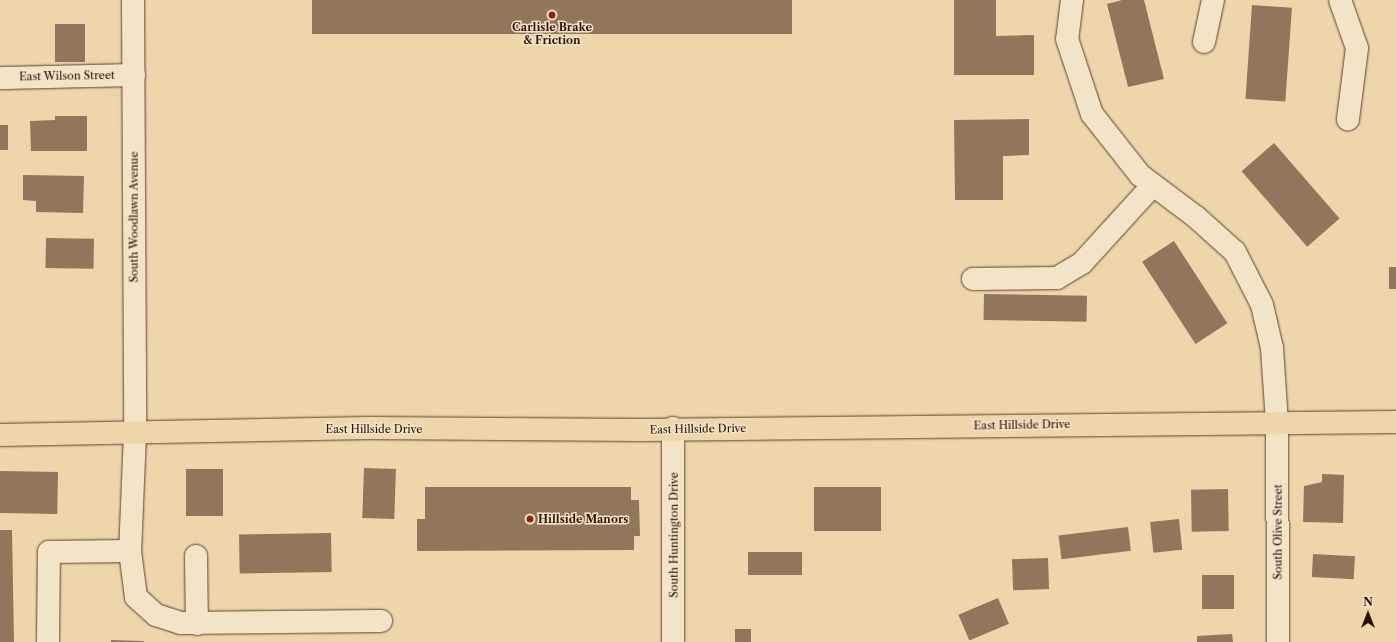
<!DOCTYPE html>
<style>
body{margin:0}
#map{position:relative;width:1396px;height:642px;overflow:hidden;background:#edd6aa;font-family:"Libre Caslon Text",serif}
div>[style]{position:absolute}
.building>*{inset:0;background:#90775b;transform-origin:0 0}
.roads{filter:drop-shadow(0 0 1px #5c422f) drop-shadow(0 0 1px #5c422f)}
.minor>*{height:22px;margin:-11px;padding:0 11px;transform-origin:11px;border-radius:11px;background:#f3e4c8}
.major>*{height:22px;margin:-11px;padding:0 11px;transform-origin:11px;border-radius:11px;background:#edd6aa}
.dots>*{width:11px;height:11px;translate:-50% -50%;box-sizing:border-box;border:2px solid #f3e4c8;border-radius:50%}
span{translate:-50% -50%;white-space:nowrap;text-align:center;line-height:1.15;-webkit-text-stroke:3px #f3e4c8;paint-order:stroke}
.poi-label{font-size:11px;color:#2c1006;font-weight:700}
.left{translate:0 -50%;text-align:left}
.street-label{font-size:11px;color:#2c1006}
.north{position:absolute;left:1348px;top:594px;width:40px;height:40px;-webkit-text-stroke:3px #f3e4c8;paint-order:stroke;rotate:0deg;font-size:11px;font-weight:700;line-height:16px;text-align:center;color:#2c1006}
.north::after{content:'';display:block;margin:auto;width:14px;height:18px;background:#2c1006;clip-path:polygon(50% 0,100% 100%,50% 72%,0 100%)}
</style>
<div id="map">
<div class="building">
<i style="left:312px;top:0;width:480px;height:34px"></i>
<i style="clip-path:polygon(954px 0,996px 0,996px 36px,1034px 35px,1034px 75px,954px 75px)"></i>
<i style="clip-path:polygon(1122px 0,1144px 0,1164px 79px,1128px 87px,1107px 4px)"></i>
<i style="left:1252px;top:5px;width:40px;height:94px;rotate:4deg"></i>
<i style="left:55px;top:24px;width:30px;height:38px"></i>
<i style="clip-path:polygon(55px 116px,87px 116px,87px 151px,31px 151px,30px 121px,55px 120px)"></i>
<i style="clip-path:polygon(1029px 119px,1029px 155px,1003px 156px,1003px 200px,955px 200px,954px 120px)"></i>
<i style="left:0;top:125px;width:8px;height:25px"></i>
<i style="left:1274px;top:143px;width:100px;height:43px;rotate:49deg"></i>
<i style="clip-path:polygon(23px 175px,84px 176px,83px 213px,36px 212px,36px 201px,23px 200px)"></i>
<i style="left:46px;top:238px;width:48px;height:30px;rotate:1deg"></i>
<i style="left:1174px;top:241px;width:98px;height:38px;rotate:57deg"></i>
<i style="left:1389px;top:267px;width:7px;height:22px"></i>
<i style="left:984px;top:294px;width:103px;height:26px;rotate:1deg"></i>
<i style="left:364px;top:468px;width:32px;height:50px;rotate:2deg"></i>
<i style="left:186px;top:469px;width:37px;height:47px"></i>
<i style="left:0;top:471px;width:58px;height:42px;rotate:1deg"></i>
<i style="clip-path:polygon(1322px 474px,1344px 475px,1343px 523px,1303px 522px,1304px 486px,1322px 482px)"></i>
<i style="clip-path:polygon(425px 487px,631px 487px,631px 500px,639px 500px,640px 536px,634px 536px,634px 550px,417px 551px,417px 519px,425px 519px)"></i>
<i style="left:881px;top:487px;width:44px;height:67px;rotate:90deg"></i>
<i style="left:1228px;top:489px;width:42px;height:37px;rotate:89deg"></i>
<i style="left:1179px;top:519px;width:31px;height:29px;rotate:84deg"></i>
<i style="left:1128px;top:527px;width:24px;height:70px;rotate:83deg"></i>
<i style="clip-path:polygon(0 530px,12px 530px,14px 642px,0 642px)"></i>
<i style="left:331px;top:533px;width:39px;height:92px;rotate:89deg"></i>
<i style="left:802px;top:552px;width:23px;height:54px;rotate:90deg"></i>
<i style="left:1313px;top:554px;width:42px;height:23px;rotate:3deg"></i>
<i style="left:1048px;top:558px;width:31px;height:36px;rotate:88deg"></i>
<i style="left:1202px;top:575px;width:32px;height:34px"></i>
<i style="left:998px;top:598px;width:28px;height:43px;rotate:67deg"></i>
<i style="left:735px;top:629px;width:16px;height:13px"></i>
<i style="clip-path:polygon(1232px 634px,1233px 642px,1197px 642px,1197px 636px)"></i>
<i style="clip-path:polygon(111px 640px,144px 641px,144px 642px,111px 642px)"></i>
</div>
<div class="roads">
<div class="minor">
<i style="left:133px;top:0;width:434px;rotate:89.7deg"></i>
<i style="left:135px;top:434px;width:117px;rotate:92.4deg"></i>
<i style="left:130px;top:551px;width:46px;rotate:82.6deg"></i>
<i style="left:136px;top:597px;width:27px;rotate:42deg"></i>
<i style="left:156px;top:615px;width:26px;rotate:18deg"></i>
<i style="left:181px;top:623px;width:200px;rotate:-0.6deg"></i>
<i style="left:1072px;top:0;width:39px;rotate:97deg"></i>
<i style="left:1067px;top:39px;width:79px;rotate:71.6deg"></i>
<i style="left:1092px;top:114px;width:78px;rotate:51.8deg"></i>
<i style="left:1140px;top:175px;width:70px;rotate:36.9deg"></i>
<i style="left:1196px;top:217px;width:52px;rotate:41.9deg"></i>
<i style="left:1235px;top:252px;width:59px;rotate:63deg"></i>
<i style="left:1262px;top:305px;width:44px;rotate:76.9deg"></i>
<i style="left:1272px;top:348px;width:75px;rotate:86.2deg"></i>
<i style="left:1277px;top:423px;width:219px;rotate:89.7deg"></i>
<i style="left:1340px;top:0;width:51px;rotate:70.5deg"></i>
<i style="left:1357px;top:48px;width:72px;rotate:97.2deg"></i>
<i style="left:1204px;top:42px;width:43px;rotate:-77.9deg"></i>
<i style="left:0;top:78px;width:134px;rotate:-1.3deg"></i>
<i style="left:973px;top:279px;width:84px;rotate:-0.7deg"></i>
<i style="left:1057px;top:278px;width:29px;rotate:-31deg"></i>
<i style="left:1082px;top:263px;width:105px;rotate:-47.7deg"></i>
<i style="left:673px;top:428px;width:214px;rotate:90deg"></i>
<i style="left:196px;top:556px;width:68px;rotate:89.2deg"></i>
<i style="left:48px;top:642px;width:90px;rotate:-89.4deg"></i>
<i style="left:49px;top:552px;width:81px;rotate:-0.7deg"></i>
</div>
<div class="major">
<i style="left:0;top:435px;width:369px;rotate:-1.1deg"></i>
<i style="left:369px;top:428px;width:273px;rotate:0.4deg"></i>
<i style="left:642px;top:430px;width:754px;rotate:-0.61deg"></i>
</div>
</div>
<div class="dots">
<i style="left:552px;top:15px;background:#8f2418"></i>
<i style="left:530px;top:519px;background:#8f2418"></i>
</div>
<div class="poi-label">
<span style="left:552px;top:34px">Carlisle Brake<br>&amp; Friction</span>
<span class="left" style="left:538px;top:519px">Hillside Manors</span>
</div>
<div class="street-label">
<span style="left:67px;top:76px;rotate:-1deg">East Wilson Street</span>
<span style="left:134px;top:217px;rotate:-90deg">South Woodlawn Avenue</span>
<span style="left:1022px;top:425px;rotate:-1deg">East Hillside Drive</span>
<span style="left:374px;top:429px">East Hillside Drive</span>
<span style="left:698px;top:429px;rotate:-1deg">East Hillside Drive</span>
<span style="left:1278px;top:532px;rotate:-90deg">South Olive Street</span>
<span style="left:674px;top:535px;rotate:-90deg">South Huntington Drive</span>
</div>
<div class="north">N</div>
</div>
